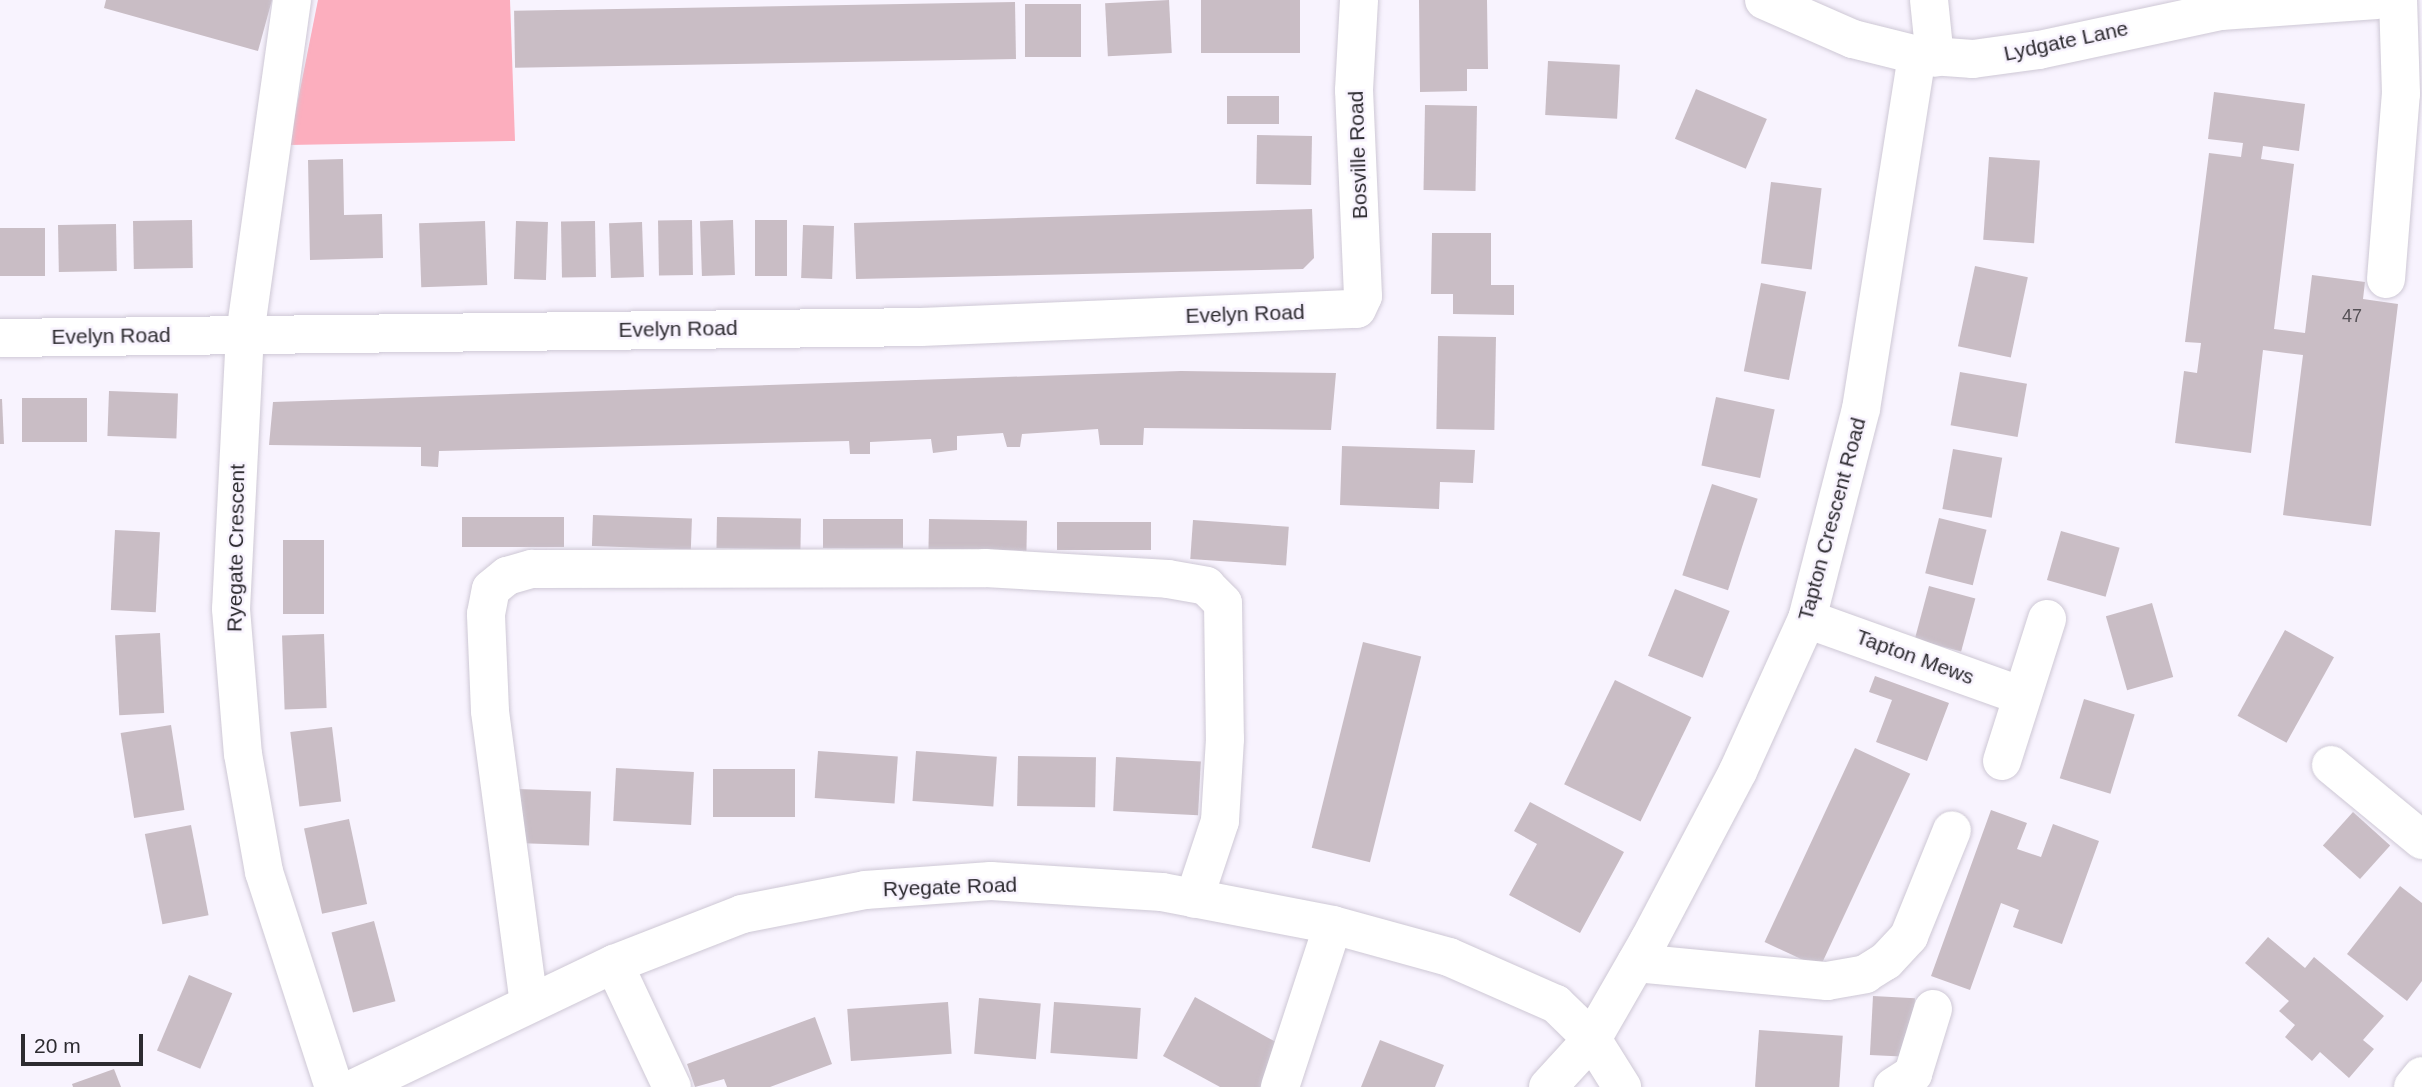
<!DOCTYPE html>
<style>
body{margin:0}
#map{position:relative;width:2422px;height:1087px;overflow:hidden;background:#f8f3fe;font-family:Helvetica,sans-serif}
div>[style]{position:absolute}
.green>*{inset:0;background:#fcaebe}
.building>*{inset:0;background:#c9bdc5;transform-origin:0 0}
.roads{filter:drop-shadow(0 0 2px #cec8d5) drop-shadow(0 0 2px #cec8d5)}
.minor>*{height:38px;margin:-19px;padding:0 19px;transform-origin:19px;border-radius:19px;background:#fff}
span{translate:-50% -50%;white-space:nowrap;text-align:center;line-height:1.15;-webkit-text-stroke:5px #f8f3fe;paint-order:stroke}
.number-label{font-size:18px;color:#545055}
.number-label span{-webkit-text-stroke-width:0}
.street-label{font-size:21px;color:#2d2b30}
.scale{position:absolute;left:21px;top:1034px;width:122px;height:32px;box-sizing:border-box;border:4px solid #2d2b30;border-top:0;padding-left:9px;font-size:21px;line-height:24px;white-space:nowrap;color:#2d2b30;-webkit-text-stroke:5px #f8f3fe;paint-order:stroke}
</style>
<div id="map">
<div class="green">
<i style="clip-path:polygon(318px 0,510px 0,515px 141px,289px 145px)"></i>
</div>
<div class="building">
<i style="clip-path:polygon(106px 0,272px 0,258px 51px,104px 8px)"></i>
<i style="left:1169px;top:0;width:53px;height:64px;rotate:87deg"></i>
<i style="left:1201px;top:0;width:99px;height:53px"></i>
<i style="clip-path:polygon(1419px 0,1487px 0,1488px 69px,1467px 69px,1467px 91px,1420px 92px)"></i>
<i style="left:1015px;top:2px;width:57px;height:501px;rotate:89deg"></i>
<i style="left:1081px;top:4px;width:53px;height:56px;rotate:90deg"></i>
<i style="left:1548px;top:61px;width:72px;height:54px;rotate:3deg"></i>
<i style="left:1696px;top:89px;width:77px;height:54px;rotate:23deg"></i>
<i style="clip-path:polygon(2214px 92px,2305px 104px,2299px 151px,2263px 146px,2261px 159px,2294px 164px,2274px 329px,2305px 333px,2312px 275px,2365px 282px,2363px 299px,2398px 304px,2371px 526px,2283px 515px,2303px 355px,2263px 350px,2251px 453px,2175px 443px,2184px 371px,2197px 373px,2201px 343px,2185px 342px,2209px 153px,2241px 157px,2243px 143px,2208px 139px)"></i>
<i style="left:1279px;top:96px;width:28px;height:52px;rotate:90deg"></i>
<i style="left:1425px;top:105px;width:52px;height:85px;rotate:1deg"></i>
<i style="left:1257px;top:135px;width:55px;height:49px;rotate:1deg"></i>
<i style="left:1989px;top:157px;width:51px;height:83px;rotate:4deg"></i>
<i style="clip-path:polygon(343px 159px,344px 215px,382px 214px,383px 258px,310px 260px,308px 160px)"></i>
<i style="left:1771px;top:182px;width:51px;height:82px;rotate:7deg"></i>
<i style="clip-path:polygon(1312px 209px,1314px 258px,1303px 269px,856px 279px,854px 223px)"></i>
<i style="left:192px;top:220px;width:48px;height:59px;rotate:89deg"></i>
<i style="left:692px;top:220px;width:55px;height:34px;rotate:89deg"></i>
<i style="left:733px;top:220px;width:55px;height:33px;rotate:88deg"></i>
<i style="left:755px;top:220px;width:32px;height:56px"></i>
<i style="left:485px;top:221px;width:64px;height:66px;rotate:88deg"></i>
<i style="left:516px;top:221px;width:32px;height:58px;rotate:2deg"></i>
<i style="left:595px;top:221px;width:56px;height:34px;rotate:89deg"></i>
<i style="left:642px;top:222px;width:55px;height:33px;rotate:88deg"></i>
<i style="left:116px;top:224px;width:47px;height:58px;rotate:89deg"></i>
<i style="left:803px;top:225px;width:31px;height:53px;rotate:2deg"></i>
<i style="left:0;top:228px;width:45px;height:48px"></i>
<i style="clip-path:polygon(1432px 233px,1491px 233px,1491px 285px,1514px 285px,1514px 315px,1453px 314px,1453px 294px,1431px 294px)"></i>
<i style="left:1975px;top:266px;width:54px;height:82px;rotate:12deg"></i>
<i style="left:1761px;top:283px;width:46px;height:90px;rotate:11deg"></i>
<i style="left:1438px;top:336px;width:58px;height:93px;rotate:1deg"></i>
<i style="clip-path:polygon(1181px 371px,1336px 373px,1331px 430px,1144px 428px,1143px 445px,1100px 445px,1098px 429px,1022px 434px,1020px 447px,1007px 447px,1003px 433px,957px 436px,957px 450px,933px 453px,931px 439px,870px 442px,870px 454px,850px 454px,849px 441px,439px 451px,438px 467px,421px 466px,421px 447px,269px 445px,273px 402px)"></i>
<i style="left:1960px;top:372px;width:68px;height:54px;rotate:10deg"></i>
<i style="left:109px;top:391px;width:69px;height:45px;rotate:2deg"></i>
<i style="left:1716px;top:397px;width:60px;height:70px;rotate:12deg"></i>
<i style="left:87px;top:398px;width:44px;height:65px;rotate:90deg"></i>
<i style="clip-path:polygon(0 399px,2px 399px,4px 444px,0 444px)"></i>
<i style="clip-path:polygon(1342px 446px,1475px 450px,1473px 483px,1440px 482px,1439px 509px,1340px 505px)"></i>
<i style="left:1953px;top:449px;width:50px;height:61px;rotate:10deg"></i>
<i style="left:1712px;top:484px;width:48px;height:96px;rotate:18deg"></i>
<i style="left:593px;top:515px;width:99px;height:31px;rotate:2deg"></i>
<i style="left:462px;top:517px;width:102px;height:30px"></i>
<i style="left:717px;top:517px;width:84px;height:31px;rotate:1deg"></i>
<i style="left:1939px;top:518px;width:49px;height:57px;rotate:14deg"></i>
<i style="left:903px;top:519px;width:29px;height:80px;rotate:90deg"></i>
<i style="left:929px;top:519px;width:98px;height:30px;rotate:1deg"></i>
<i style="left:1193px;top:520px;width:96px;height:39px;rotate:4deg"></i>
<i style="left:1057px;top:522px;width:94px;height:28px"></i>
<i style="left:115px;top:530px;width:45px;height:80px;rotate:3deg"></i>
<i style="left:2061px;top:531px;width:61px;height:51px;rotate:16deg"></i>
<i style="left:283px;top:540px;width:41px;height:74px"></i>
<i style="left:1929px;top:586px;width:48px;height:55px;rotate:15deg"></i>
<i style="left:1675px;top:589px;width:59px;height:72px;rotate:22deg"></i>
<i style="left:2152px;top:603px;width:77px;height:48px;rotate:74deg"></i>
<i style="left:2285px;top:630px;width:56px;height:98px;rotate:29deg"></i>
<i style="left:160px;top:633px;width:80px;height:45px;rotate:87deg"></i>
<i style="left:324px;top:634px;width:74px;height:42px;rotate:88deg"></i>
<i style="left:1363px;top:642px;width:60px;height:212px;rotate:14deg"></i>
<i style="clip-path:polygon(1875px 676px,1949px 703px,1927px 761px,1876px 742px,1892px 700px,1869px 692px)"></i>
<i style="left:1615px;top:680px;width:85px;height:116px;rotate:26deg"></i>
<i style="left:2084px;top:699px;width:53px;height:83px;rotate:17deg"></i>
<i style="left:171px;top:725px;width:86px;height:51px;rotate:81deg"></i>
<i style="left:332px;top:727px;width:75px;height:42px;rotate:83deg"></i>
<i style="left:1855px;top:748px;width:61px;height:214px;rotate:25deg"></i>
<i style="left:818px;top:751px;width:80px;height:47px;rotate:4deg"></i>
<i style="left:916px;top:751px;width:81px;height:50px;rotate:4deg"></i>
<i style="left:1018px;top:756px;width:78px;height:50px;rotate:1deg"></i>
<i style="left:1116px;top:757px;width:85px;height:54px;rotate:3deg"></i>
<i style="left:616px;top:768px;width:78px;height:53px;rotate:3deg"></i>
<i style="left:713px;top:769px;width:82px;height:48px"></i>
<i style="left:518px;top:789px;width:73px;height:54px;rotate:2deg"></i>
<i style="clip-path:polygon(1530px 802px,1624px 852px,1580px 933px,1509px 895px,1537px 844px,1514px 831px)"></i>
<i style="clip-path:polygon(1991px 810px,2027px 823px,2017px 849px,2041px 857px,2053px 824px,2099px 841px,2062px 944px,2013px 927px,2019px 910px,2001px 903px,1970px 990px,1931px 976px)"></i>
<i style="left:2353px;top:812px;width:50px;height:45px;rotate:42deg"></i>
<i style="left:349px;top:819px;width:87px;height:46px;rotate:78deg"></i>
<i style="left:191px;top:825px;width:92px;height:47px;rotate:79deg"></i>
<i style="clip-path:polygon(2400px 886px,2422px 903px,2422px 981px,2407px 1001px,2347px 954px)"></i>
<i style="left:374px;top:921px;width:83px;height:44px;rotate:75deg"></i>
<i style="clip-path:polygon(2268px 937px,2305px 968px,2314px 957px,2384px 1016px,2363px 1040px,2374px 1049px,2349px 1078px,2320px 1052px,2312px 1061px,2285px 1037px,2295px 1025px,2279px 1011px,2289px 1001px,2245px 963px)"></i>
<i style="left:189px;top:975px;width:47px;height:82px;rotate:23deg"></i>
<i style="left:1873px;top:996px;width:42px;height:59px;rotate:3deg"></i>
<i style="clip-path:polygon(1195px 997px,1283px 1046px,1260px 1087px,1220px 1087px,1163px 1056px)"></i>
<i style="left:979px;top:998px;width:62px;height:56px;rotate:5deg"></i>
<i style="left:948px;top:1002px;width:52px;height:101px;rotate:86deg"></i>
<i style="left:1054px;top:1002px;width:87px;height:51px;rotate:4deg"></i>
<i style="clip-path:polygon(815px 1017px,832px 1064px,770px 1087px,727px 1087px,724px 1079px,695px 1087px,687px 1064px)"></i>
<i style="left:1759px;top:1030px;width:84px;height:57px;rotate:4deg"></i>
<i style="clip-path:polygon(1380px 1040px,1444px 1065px,1435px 1087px,1361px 1087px)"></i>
<i style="clip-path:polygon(114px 1069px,121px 1087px,73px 1087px,72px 1084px)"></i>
</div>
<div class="roads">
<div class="minor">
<i style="left:292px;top:0;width:336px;rotate:98deg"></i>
<i style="left:245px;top:333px;width:276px;rotate:92.9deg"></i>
<i style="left:231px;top:609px;width:145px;rotate:85.3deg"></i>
<i style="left:243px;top:754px;width:120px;rotate:79.9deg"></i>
<i style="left:264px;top:872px;width:226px;rotate:72deg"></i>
<i style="left:1764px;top:0;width:97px;rotate:23.7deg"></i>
<i style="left:1853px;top:39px;width:66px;rotate:14deg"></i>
<i style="left:1917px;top:55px;width:56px;rotate:4.1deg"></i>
<i style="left:1973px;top:59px;width:67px;rotate:-7.8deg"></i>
<i style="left:2039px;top:50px;width:186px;rotate:-12.1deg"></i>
<i style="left:2221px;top:11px;width:156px;rotate:-4deg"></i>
<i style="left:1929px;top:0;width:58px;rotate:84.1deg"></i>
<i style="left:2386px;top:279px;width:186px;rotate:-85.4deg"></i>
<i style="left:2401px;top:94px;width:94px;rotate:-91.8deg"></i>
<i style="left:0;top:338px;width:921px;rotate:-0.68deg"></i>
<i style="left:921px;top:327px;width:436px;rotate:-2.4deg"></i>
<i style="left:1357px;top:309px;width:14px;rotate:-65deg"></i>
<i style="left:1363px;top:296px;width:206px;rotate:-92.5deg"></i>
<i style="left:1354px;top:90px;width:90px;rotate:-86.8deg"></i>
<i style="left:1807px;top:619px;width:228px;rotate:19.7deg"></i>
<i style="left:2002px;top:761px;width:149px;rotate:-72.4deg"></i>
<i style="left:2331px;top:765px;width:118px;rotate:39.5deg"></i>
<i style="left:1636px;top:963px;width:192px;rotate:5.4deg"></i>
<i style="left:1827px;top:981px;width:39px;rotate:-10deg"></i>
<i style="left:1865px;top:974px;width:25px;rotate:-32deg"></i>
<i style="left:1886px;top:961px;width:34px;rotate:-47deg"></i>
<i style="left:1909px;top:936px;width:114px;rotate:-67.9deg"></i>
<i style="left:614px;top:964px;width:136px;rotate:64.8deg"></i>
<i style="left:529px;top:1004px;width:296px;rotate:-97.6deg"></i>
<i style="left:490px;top:711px;width:97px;rotate:-92.4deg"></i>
<i style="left:486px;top:614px;width:25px;rotate:-79deg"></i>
<i style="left:491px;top:589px;width:21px;rotate:-39deg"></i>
<i style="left:507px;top:576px;width:26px;rotate:-16deg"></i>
<i style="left:532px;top:569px;width:453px;rotate:-0.1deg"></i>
<i style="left:985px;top:568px;width:183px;rotate:3.4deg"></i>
<i style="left:1168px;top:579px;width:39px;rotate:10deg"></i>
<i style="left:1206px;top:586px;width:24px;rotate:45deg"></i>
<i style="left:1223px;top:603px;width:136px;rotate:89.2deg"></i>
<i style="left:1225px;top:739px;width:82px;rotate:93.5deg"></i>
<i style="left:1220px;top:821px;width:82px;rotate:108.4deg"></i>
<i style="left:357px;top:1087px;width:285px;rotate:-25.6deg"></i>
<i style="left:614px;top:964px;width:137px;rotate:-21.3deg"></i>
<i style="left:742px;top:914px;width:125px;rotate:-11deg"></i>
<i style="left:865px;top:890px;width:126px;rotate:-4.1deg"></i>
<i style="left:991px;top:881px;width:171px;rotate:3.7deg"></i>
<i style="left:1162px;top:892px;width:174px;rotate:10.9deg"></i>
<i style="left:1333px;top:925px;width:120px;rotate:15.4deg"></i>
<i style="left:1449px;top:957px;width:117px;rotate:23.7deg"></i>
<i style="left:1556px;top:1004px;width:50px;rotate:44.2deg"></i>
<i style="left:1592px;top:1039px;width:57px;rotate:58deg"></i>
<i style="left:1280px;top:1087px;width:170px;rotate:-71.9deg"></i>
<i style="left:1548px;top:1087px;width:65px;rotate:-47.5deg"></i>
<i style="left:1592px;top:1039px;width:114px;rotate:-60.1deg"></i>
<i style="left:1649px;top:940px;width:191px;rotate:-62.2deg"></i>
<i style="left:1738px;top:771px;width:167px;rotate:-65.6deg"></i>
<i style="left:1807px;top:619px;width:217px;rotate:-75.6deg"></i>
<i style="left:1861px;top:409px;width:358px;rotate:-81deg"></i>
<i style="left:1893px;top:1087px;width:24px;rotate:-33deg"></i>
<i style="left:1913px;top:1074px;width:68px;rotate:-72.9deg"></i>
<i style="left:2413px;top:1087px;width:14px;rotate:-51deg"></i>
</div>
</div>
<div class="number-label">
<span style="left:2352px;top:316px">47</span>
</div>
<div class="street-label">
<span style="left:2066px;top:41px;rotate:-12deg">Lydgate Lane</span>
<span style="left:1358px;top:155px;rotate:-92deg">Bosville Road</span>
<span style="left:1245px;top:314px;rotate:-2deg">Evelyn Road</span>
<span style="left:678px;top:329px;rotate:-1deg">Evelyn Road</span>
<span style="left:111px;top:336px;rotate:-1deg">Evelyn Road</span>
<span style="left:1832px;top:519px;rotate:-75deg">Tapton Crescent Road</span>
<span style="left:236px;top:548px;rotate:-89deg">Ryegate Crescent</span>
<span style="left:1915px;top:657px;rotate:20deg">Tapton Mews</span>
<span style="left:950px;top:887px;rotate:-2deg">Ryegate Road</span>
</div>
<div class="scale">20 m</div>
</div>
